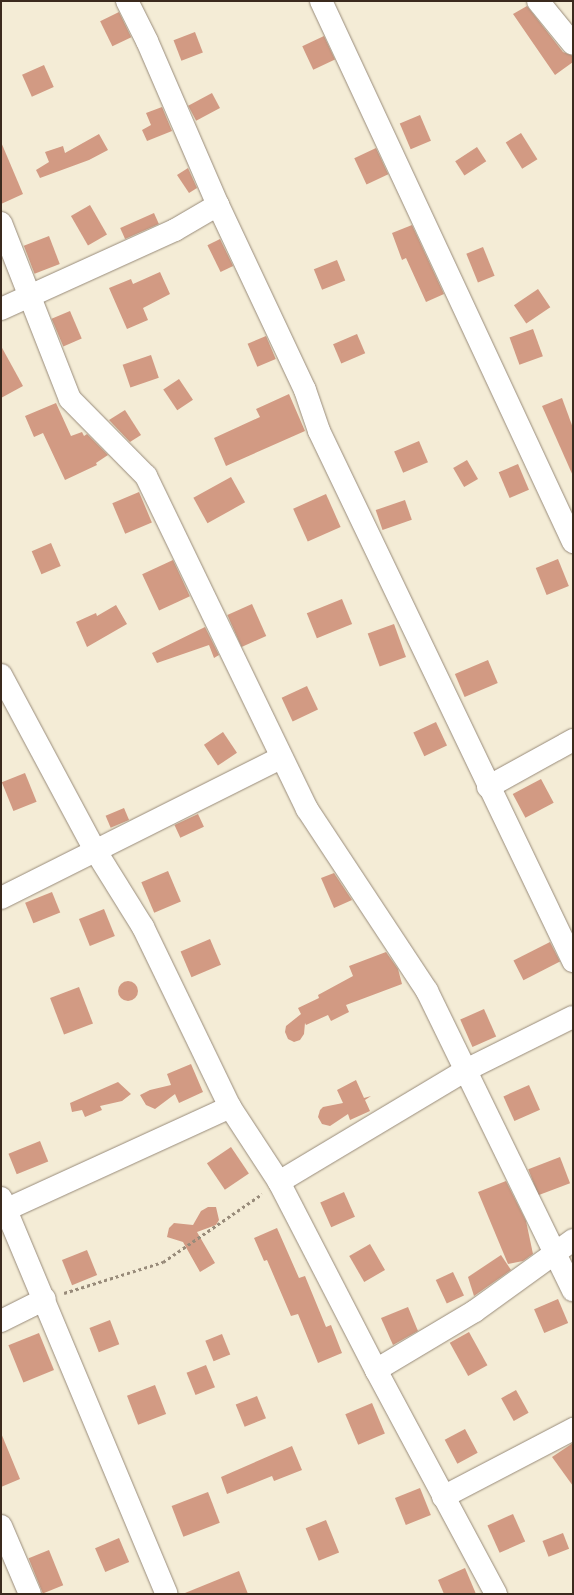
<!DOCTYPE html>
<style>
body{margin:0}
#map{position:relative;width:574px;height:1595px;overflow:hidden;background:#f4ecd6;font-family:"IM FELL Great Primer",serif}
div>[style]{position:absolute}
.building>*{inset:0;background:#d29a83;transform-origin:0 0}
.round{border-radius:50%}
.path>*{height:2.5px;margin-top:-1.25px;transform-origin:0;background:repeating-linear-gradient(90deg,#988b7a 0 3px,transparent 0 6px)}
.roads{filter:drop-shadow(0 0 1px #988b7a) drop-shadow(0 0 1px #988b7a)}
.minor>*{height:22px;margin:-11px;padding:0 11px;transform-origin:11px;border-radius:11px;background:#fff}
span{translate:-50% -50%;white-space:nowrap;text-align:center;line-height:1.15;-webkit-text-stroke:3.5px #fdfcf7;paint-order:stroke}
.frame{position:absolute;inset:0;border:2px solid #3b2a1e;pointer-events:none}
</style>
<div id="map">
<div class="building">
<i style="clip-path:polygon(527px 6px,563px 52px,573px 56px,573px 62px,555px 75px,513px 14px)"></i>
<i style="left:119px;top:12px;width:28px;height:21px;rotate:64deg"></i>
<i style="left:195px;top:32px;width:22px;height:23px;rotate:69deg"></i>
<i style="left:324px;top:36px;width:26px;height:24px;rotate:65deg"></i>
<i style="left:44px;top:65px;width:24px;height:24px;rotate:66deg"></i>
<i style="left:212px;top:93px;width:17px;height:27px;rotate:62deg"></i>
<i style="clip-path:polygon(162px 107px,172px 131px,147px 141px,142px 130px,151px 125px,146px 113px)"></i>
<i style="left:420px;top:115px;width:28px;height:22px;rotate:67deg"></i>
<i style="left:521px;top:133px;width:31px;height:18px;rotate:58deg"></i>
<i style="clip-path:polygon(99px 134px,108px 150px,89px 160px,40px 178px,36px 170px,49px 162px,45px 152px,63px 146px,65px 153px)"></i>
<i style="clip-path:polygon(1px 142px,23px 194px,1px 204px)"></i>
<i style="left:477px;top:147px;width:17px;height:26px;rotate:57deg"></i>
<i style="left:376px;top:148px;width:29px;height:24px;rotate:65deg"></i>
<i style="clip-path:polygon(188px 168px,197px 188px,189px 193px,177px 175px)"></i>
<i style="left:90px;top:205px;width:34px;height:22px;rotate:60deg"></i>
<i style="left:154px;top:213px;width:12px;height:37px;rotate:66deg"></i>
<i style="clip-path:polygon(412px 225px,444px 294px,426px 302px,406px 258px,402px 260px,392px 233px)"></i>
<i style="left:49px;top:236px;width:30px;height:27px;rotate:69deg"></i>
<i style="left:220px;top:239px;width:30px;height:14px;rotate:64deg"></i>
<i style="left:483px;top:247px;width:31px;height:18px;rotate:68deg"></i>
<i style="left:337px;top:260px;width:22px;height:25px;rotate:68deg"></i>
<i style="clip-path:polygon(160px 272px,170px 294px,143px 308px,148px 320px,127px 329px,109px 288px,131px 279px,133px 284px)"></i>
<i style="left:538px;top:289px;width:22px;height:29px;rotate:56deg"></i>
<i style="left:70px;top:311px;width:30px;height:20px;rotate:67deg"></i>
<i style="left:533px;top:329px;width:29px;height:25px;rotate:70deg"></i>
<i style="left:357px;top:334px;width:21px;height:26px;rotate:67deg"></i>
<i style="left:266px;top:336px;width:25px;height:20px;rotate:67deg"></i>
<i style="clip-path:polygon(1px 346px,23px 386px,1px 398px)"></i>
<i style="left:151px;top:355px;width:24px;height:30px;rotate:71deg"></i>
<i style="left:179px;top:379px;width:25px;height:19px;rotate:56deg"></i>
<i style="clip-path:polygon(289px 394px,305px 431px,226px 466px,214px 438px,260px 417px,256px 409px)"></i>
<i style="clip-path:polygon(562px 398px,573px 428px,573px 476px,542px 406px)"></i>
<i style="clip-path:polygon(56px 403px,71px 436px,82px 432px,84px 436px,87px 434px,108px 455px,96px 463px,97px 465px,65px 480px,43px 433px,34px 437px,25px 416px)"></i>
<i style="clip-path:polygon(125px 410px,141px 435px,130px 442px,109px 420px)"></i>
<i style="left:419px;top:441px;width:23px;height:27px;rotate:67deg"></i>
<i style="left:467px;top:460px;width:22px;height:16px;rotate:60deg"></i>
<i style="left:518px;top:464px;width:28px;height:21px;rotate:67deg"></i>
<i style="left:231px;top:477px;width:29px;height:43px;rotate:61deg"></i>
<i style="left:139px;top:492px;width:33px;height:29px;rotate:67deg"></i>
<i style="left:326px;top:494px;width:36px;height:36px;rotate:66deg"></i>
<i style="left:405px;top:500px;width:21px;height:31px;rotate:71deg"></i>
<i style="left:51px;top:543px;width:25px;height:21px;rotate:67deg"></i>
<i style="left:558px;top:559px;width:29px;height:24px;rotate:68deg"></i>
<i style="left:173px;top:560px;width:40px;height:34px;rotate:65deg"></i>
<i style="left:342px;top:599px;width:27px;height:38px;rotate:68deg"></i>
<i style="left:252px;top:604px;width:35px;height:27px;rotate:66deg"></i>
<i style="clip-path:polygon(116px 605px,127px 624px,87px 647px,76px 622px,96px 613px,97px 616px)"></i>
<i style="left:394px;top:624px;width:35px;height:28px;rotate:70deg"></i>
<i style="clip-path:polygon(205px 627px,219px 655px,214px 658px,209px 645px,157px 663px,152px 653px)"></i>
<i style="left:488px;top:660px;width:25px;height:36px;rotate:67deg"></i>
<i style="left:307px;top:686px;width:26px;height:28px;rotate:65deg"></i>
<i style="left:436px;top:722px;width:26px;height:25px;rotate:65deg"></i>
<i style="left:223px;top:732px;width:25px;height:23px;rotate:56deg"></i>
<i style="left:25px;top:773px;width:31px;height:25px;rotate:68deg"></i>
<i style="left:541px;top:779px;width:27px;height:32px;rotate:62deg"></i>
<i style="left:124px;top:808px;width:13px;height:20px;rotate:67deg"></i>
<i style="left:198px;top:814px;width:14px;height:26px;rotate:65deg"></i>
<i style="left:168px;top:871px;width:33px;height:29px;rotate:67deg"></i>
<i style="clip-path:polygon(334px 873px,352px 900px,334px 908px,321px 878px)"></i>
<i style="left:52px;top:892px;width:22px;height:29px;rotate:68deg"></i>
<i style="left:104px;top:909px;width:29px;height:27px;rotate:68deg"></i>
<i style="left:210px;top:939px;width:28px;height:32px;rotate:67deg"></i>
<i style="left:550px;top:942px;width:22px;height:41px;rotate:63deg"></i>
<i style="clip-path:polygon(386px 952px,398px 969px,402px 984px,346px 1005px,349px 1012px,331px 1021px,328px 1015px,306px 1025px,305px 1023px,304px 1034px,300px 1040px,294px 1042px,288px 1039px,285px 1032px,286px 1026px,301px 1014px,298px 1008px,319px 998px,318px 995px,353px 976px,349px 966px)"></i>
<i class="round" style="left:118px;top:981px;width:20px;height:20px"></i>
<i style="left:79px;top:987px;width:39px;height:31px;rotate:69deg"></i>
<i style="left:484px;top:1009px;width:30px;height:26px;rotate:66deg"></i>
<i style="clip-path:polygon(191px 1064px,203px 1092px,179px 1103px,175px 1094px,155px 1109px,146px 1105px,140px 1095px,150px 1090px,171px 1085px,167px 1074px)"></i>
<i style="clip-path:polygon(356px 1080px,364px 1098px,371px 1096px,365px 1100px,370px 1111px,350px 1120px,348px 1114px,330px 1126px,322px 1124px,318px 1117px,320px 1110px,323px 1107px,343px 1103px,337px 1090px)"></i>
<i style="clip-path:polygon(118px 1082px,131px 1094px,122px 1101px,100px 1106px,102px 1110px,85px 1117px,82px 1110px,72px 1112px,70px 1103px)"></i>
<i style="left:529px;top:1085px;width:27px;height:28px;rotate:66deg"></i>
<i style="left:40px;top:1141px;width:22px;height:34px;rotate:68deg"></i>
<i style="left:231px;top:1147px;width:32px;height:29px;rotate:56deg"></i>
<i style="left:560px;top:1157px;width:28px;height:34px;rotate:69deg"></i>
<i style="clip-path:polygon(506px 1181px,526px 1221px,533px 1254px,523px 1261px,508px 1264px,478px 1192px)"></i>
<i style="left:344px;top:1192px;width:27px;height:26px;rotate:66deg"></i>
<i style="clip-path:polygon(208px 1207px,216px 1207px,219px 1220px,216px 1225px,197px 1232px,215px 1263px,200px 1272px,183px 1242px,167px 1237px,169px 1228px,174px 1223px,193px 1225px,201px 1211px)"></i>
<i style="clip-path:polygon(277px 1228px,299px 1278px,305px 1276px,326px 1327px,331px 1325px,342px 1353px,318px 1363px,298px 1314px,291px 1316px,267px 1260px,264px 1261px,254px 1238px)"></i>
<i style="left:370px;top:1244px;width:30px;height:24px;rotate:60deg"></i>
<i style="left:87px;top:1250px;width:27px;height:27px;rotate:68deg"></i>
<i style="clip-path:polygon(501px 1255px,511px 1270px,474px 1296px,468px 1277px)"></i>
<i style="left:453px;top:1272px;width:26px;height:19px;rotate:65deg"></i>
<i style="left:558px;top:1299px;width:26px;height:26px;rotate:67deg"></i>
<i style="clip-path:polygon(408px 1307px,418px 1331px,393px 1345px,381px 1318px)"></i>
<i style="left:110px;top:1320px;width:26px;height:22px;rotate:69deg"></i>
<i style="left:469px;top:1332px;width:38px;height:22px;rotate:61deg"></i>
<i style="left:39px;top:1333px;width:40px;height:33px;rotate:68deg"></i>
<i style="left:222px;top:1334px;width:22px;height:18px;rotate:68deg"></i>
<i style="left:206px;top:1365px;width:24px;height:21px;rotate:68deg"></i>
<i style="left:155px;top:1385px;width:31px;height:30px;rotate:69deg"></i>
<i style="left:516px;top:1390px;width:26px;height:17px;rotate:61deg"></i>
<i style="left:257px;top:1396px;width:24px;height:23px;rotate:68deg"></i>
<i style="left:372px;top:1403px;width:33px;height:29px;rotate:67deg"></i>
<i style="left:465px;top:1429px;width:27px;height:23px;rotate:62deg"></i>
<i style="clip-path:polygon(1px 1433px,20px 1479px,1px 1487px)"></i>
<i style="clip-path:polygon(573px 1443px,573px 1486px,552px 1457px)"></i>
<i style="clip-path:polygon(292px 1446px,302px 1470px,274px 1481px,272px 1476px,227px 1494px,221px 1477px)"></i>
<i style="left:420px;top:1488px;width:29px;height:27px;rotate:68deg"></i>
<i style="left:208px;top:1492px;width:33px;height:39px;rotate:69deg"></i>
<i style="left:513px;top:1514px;width:30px;height:28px;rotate:66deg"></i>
<i style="left:326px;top:1520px;width:35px;height:22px;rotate:68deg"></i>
<i style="left:563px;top:1533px;width:17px;height:22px;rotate:69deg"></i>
<i style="left:119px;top:1538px;width:26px;height:26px;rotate:67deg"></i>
<i style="left:49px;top:1550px;width:38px;height:22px;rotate:68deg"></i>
<i style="clip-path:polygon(465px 1568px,476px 1594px,444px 1594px,438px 1580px)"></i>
<i style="clip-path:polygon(239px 1571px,248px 1594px,185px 1594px,185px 1593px)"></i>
</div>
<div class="path">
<i style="left:64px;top:1293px;width:104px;rotate:-17.4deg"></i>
<i style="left:163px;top:1262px;width:120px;rotate:-34.5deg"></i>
</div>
<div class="roads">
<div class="minor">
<i style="left:127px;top:1px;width:45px;rotate:63.4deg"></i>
<i style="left:147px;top:41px;width:179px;rotate:66.6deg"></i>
<i style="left:218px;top:205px;width:204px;rotate:64.8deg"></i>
<i style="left:305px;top:390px;width:43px;rotate:71.1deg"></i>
<i style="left:319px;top:431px;width:588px;rotate:64.39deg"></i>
<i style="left:321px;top:1px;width:597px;rotate:65.02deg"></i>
<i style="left:538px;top:1px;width:55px;rotate:50.9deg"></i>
<i style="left:1px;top:223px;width:189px;rotate:68.6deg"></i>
<i style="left:70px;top:399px;width:108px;rotate:45.4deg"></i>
<i style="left:146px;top:476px;width:370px;rotate:64.2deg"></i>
<i style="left:307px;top:809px;width:218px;rotate:56.6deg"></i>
<i style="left:427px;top:991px;width:333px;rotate:64deg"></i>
<i style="left:1px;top:309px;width:191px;rotate:-24.4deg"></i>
<i style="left:175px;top:230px;width:50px;rotate:-30.2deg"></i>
<i style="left:1px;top:675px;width:199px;rotate:61.8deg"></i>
<i style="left:95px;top:850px;width:91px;rotate:58.1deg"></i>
<i style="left:143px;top:927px;width:200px;rotate:64.2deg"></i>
<i style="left:230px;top:1107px;width:90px;rotate:56.8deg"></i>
<i style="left:279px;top:1182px;width:212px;rotate:62.7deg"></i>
<i style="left:376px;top:1370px;width:254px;rotate:61.8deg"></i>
<i style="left:488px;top:787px;width:97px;rotate:-28.9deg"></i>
<i style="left:1px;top:898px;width:313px;rotate:-26.6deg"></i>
<i style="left:279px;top:1182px;width:218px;rotate:-30.9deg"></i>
<i style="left:466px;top:1070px;width:119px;rotate:-26.4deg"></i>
<i style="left:1px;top:1198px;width:429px;rotate:67.3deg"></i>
<i style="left:1px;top:1212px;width:252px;rotate:-24.6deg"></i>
<i style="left:1px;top:1321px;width:49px;rotate:-26.6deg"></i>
<i style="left:376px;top:1370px;width:115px;rotate:-30.8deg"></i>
<i style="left:475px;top:1311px;width:121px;rotate:-35.9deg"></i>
<i style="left:443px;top:1497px;width:147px;rotate:-27.6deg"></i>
<i style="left:1px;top:1526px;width:74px;rotate:66.9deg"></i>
</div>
</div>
<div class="frame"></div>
</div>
